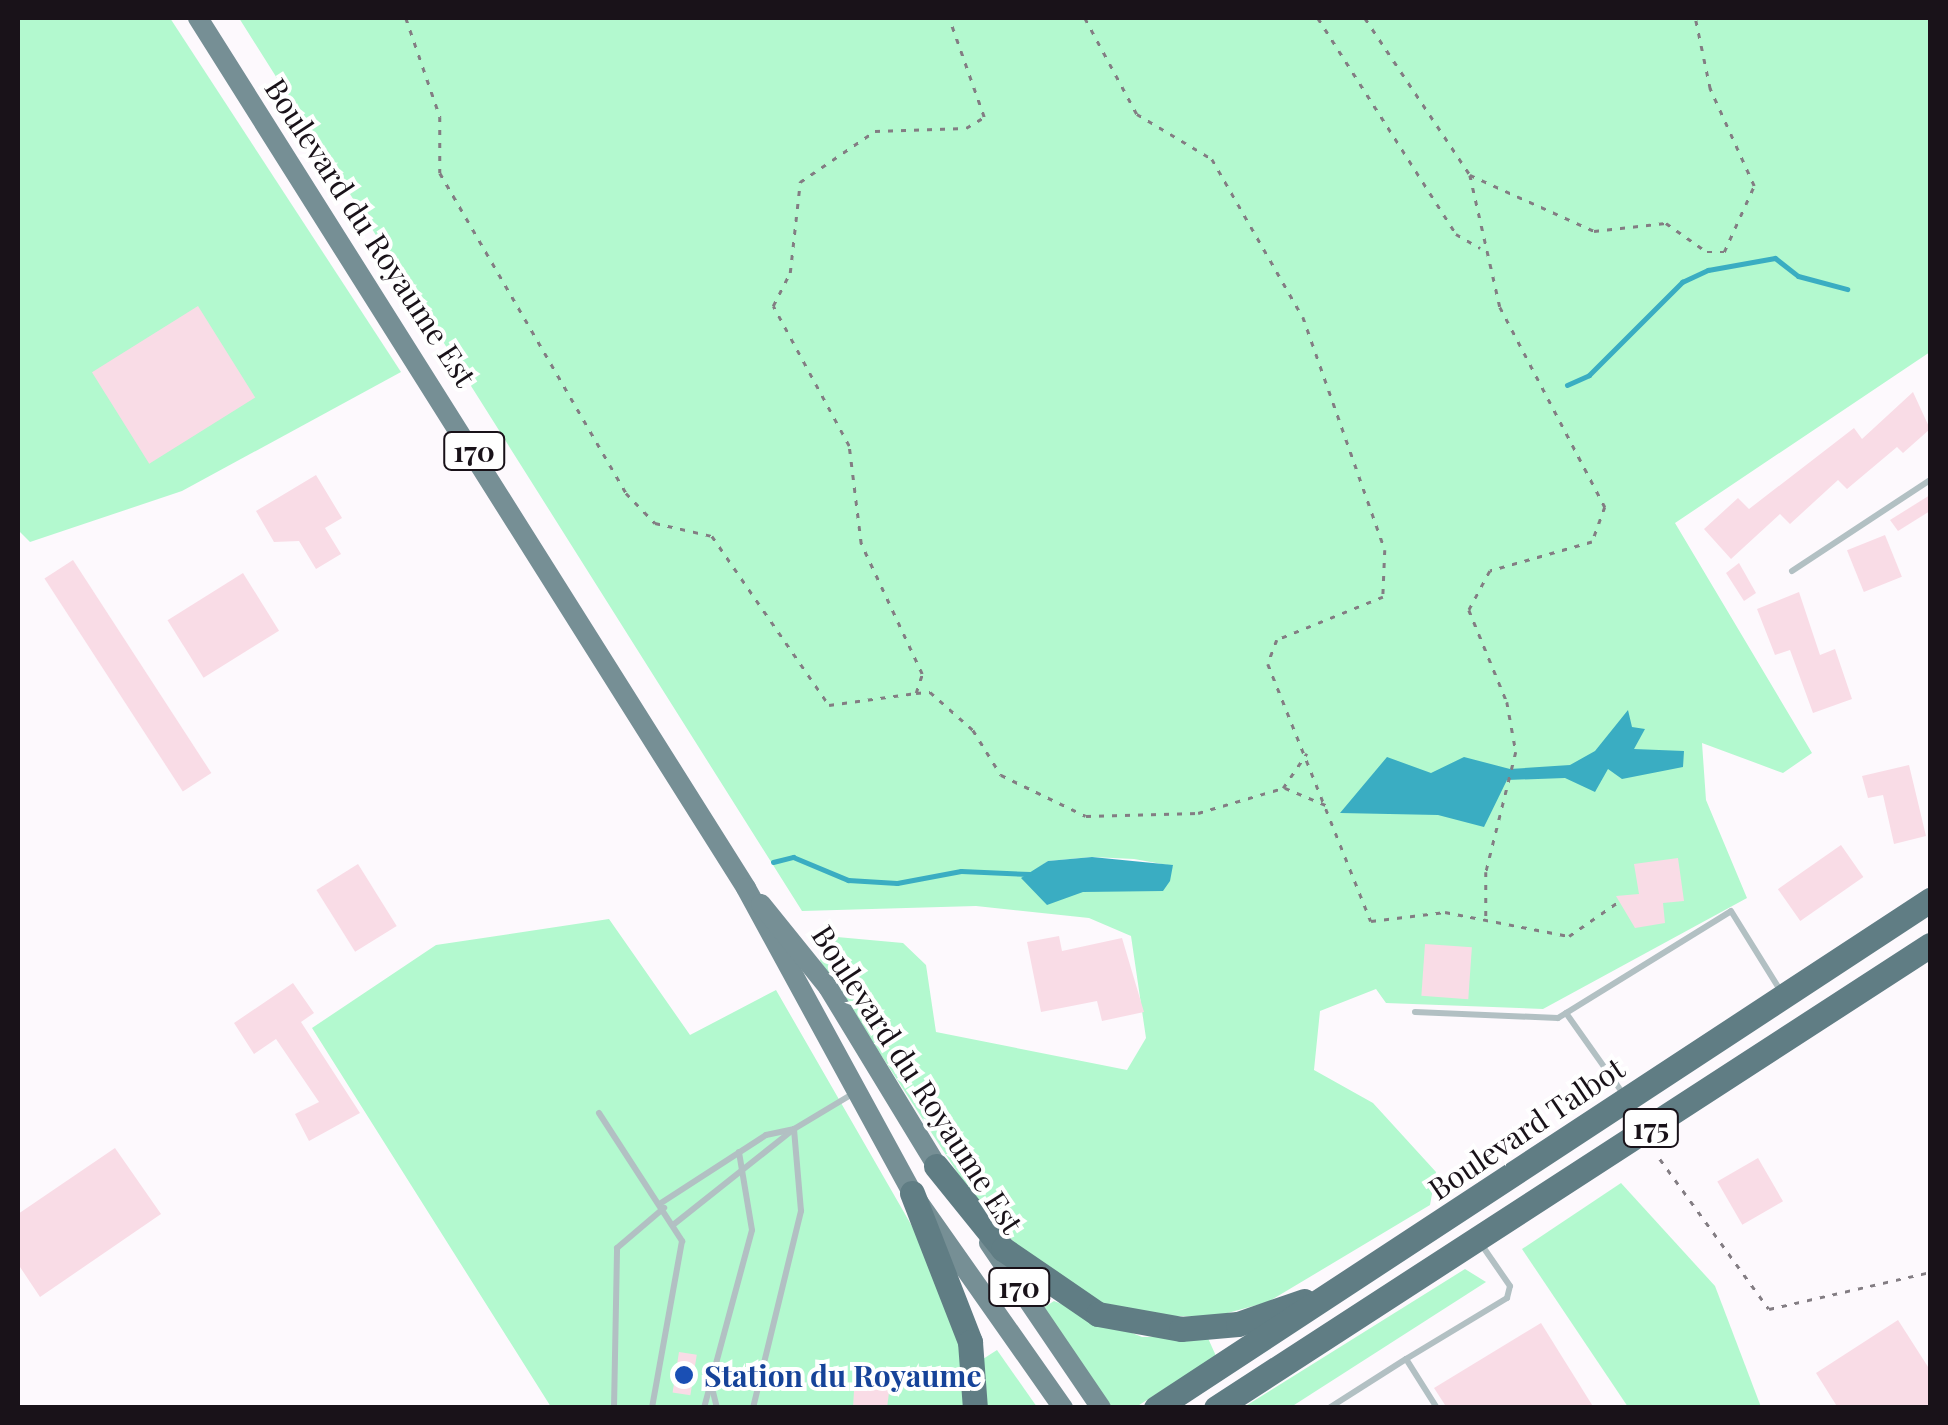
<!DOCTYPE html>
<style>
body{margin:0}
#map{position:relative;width:1948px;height:1425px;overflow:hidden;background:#fdf9fd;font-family:"Playfair Display",serif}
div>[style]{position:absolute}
.green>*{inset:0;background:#b3f9cf}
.water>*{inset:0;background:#3aadc2}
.stream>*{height:5px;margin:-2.5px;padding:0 2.5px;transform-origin:2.5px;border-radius:2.5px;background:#3aadc2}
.building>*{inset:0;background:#f9dce6;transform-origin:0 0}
.path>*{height:2.5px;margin-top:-1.25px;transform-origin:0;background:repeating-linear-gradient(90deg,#837d83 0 5px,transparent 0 13px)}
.lane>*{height:6px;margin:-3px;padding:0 3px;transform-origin:3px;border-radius:3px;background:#b2c0c3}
.primary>*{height:20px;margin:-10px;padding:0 10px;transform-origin:10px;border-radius:10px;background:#768f95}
.highway>*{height:25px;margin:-12.5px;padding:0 12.5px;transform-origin:12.5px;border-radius:12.5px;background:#607d84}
.dots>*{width:28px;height:28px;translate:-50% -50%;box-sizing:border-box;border:5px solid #fff;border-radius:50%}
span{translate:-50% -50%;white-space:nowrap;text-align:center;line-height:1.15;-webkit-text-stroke:8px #fff;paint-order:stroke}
.shield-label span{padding:2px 8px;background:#fff;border:2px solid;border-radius:8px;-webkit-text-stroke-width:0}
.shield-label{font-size:28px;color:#191219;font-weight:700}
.street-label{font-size:30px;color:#191219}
.transit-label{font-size:30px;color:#164399;font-weight:700}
.left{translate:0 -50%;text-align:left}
.frame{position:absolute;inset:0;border:20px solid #191219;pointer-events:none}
</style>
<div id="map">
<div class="green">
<i style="clip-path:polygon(18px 18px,170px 18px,401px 372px,182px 491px,30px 542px,18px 530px)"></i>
<i style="clip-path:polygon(evenodd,239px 18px,1930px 18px,1930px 352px,1675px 523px,1812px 753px,1783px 773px,1702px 743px,1706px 800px,1747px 898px,1543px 1009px,1386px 1003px,1376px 989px,1320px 1011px,1314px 1070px,1373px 1103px,1436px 1172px,1430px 1205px,1268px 1302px,1213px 1317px,1126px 1315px,1079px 1295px,1020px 1249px,968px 1189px,820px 961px,826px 936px,903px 943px,926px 965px,936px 1032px,1127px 1070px,1146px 1038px,1131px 936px,1089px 918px,976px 906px,802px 911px,239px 18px,1092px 857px,1134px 859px,1173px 866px,1150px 885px,1083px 892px,1030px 874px,1048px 861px,1092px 857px)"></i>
<i style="clip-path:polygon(609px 919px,690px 1035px,776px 990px,924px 1247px,958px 1335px,965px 1407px,551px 1407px,312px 1028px,436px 945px)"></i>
<i style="clip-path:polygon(1621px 1183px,1715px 1286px,1761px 1407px,1628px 1407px,1522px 1249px)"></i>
<i style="clip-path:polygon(1465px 1269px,1486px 1282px,1291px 1407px,1244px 1407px)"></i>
<i style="clip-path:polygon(1054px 1301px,1142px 1337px,1207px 1336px,1216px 1356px,1136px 1407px,1102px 1407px,1040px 1310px)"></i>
<i style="clip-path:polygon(997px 1350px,1037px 1407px,983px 1407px,983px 1359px)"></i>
</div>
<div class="water">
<i style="clip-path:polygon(1628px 710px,1632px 727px,1645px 729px,1634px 749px,1684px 751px,1683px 767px,1622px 779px,1608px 769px,1595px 792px,1565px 778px,1507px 780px,1484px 827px,1438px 815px,1340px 813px,1387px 757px,1431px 773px,1464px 757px,1510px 769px,1570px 765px,1595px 751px)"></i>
<i style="clip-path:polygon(1092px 857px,1173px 865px,1170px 881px,1163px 891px,1083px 892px,1047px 905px,1021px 878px,1048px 861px)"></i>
</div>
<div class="stream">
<i style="left:1567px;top:385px;width:24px;rotate:-24deg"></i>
<i style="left:1589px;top:375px;width:132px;rotate:-45deg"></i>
<i style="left:1682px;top:282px;width:29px;rotate:-25deg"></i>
<i style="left:1708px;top:270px;width:68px;rotate:-10.2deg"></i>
<i style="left:1775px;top:258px;width:29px;rotate:38deg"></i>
<i style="left:1798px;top:276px;width:51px;rotate:14.9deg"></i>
<i style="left:773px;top:862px;width:21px;rotate:-14deg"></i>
<i style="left:793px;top:857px;width:60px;rotate:22.7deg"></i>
<i style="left:848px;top:880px;width:49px;rotate:3.5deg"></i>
<i style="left:897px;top:883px;width:65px;rotate:-10.6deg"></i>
<i style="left:961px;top:871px;width:69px;rotate:2.5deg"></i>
</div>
<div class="building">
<i style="left:198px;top:306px;width:108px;height:125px;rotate:58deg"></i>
<i style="clip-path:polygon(1913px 392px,1930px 429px,1903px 453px,1897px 447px,1847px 489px,1838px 480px,1790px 524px,1780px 514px,1731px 559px,1704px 529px,1738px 498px,1749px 509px,1854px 428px,1862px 439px)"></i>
<i style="clip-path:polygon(316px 475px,342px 518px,325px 528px,341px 554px,316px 569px,299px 541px,274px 542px,256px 511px)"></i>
<i style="clip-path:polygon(1930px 495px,1930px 511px,1898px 531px,1890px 520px)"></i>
<i style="left:1885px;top:535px;width:45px;height:41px;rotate:68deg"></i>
<i style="left:73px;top:560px;width:254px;height:34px;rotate:57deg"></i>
<i style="clip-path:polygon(1739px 563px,1756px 593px,1744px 601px,1726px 573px)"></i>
<i style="left:243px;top:573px;width:68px;height:89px;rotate:58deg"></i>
<i style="clip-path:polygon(1799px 592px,1820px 655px,1835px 649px,1852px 699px,1813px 713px,1790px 650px,1775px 655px,1757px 609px)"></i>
<i style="clip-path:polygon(1909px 765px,1926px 836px,1894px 844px,1883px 795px,1868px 798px,1862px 776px)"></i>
<i style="left:1841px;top:845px;width:39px;height:77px;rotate:55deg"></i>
<i style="clip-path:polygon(1678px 858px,1684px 901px,1663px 903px,1665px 923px,1635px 928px,1616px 896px,1639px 894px,1634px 864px)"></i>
<i style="left:358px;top:864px;width:73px;height:49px;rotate:58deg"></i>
<i style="clip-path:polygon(1059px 936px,1062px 951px,1122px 938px,1144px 1012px,1102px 1021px,1097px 1001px,1041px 1012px,1027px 942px)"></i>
<i style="left:1425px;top:944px;width:47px;height:52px;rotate:4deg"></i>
<i style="clip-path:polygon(293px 983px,314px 1013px,301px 1022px,360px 1113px,309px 1141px,295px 1114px,319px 1102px,276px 1039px,254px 1054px,234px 1023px)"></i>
<i style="clip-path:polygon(115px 1148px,161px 1214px,40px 1297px,18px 1264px,18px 1214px)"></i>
<i style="left:1758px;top:1158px;width:50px;height:47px;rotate:60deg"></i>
<i style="clip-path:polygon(1898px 1320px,1930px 1370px,1930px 1408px,1838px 1408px,1816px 1373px)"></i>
<i style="clip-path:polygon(1541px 1323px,1594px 1408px,1447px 1408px,1434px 1388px)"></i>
<i style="left:679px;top:1352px;width:18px;height:41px;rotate:9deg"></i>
<i style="clip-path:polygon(855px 1373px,891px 1377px,887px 1408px,853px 1408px)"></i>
</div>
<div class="path">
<i style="left:406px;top:18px;width:105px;rotate:71deg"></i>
<i style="left:440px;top:117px;width:56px;rotate:90deg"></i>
<i style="left:440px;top:173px;width:370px;rotate:59.8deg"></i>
<i style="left:626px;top:493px;width:42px;rotate:46deg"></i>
<i style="left:655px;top:523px;width:58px;rotate:12.8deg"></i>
<i style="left:712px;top:536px;width:206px;rotate:55.3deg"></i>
<i style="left:829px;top:705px;width:88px;rotate:-7.9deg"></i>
<i style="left:916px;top:693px;width:20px;rotate:-72deg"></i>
<i style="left:922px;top:674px;width:144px;rotate:-115.1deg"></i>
<i style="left:861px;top:544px;width:99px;rotate:-97deg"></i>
<i style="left:849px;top:446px;width:159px;rotate:-118.5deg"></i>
<i style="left:773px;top:306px;width:37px;rotate:-63deg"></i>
<i style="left:790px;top:273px;width:92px;rotate:-83.7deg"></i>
<i style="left:800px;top:182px;width:91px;rotate:-34.2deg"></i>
<i style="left:875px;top:131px;width:91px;rotate:-1.9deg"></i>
<i style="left:966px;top:128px;width:21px;rotate:-31deg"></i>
<i style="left:984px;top:117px;width:105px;rotate:-109.5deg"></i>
<i style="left:1085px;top:18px;width:109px;rotate:61.6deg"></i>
<i style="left:1137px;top:114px;width:87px;rotate:31deg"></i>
<i style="left:1212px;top:159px;width:182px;rotate:60.1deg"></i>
<i style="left:1303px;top:317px;width:247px;rotate:70.6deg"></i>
<i style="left:1385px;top:550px;width:47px;rotate:92.4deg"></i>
<i style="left:1383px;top:597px;width:114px;rotate:157.9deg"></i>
<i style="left:1277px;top:640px;width:26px;rotate:111deg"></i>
<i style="left:1268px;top:664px;width:277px;rotate:68.2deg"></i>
<i style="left:1371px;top:921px;width:75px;rotate:-6.9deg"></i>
<i style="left:1445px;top:912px;width:126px;rotate:11deg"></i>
<i style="left:1569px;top:936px;width:60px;rotate:-34.8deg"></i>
<i style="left:1318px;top:18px;width:256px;rotate:57.4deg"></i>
<i style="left:1456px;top:234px;width:28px;rotate:30deg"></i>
<i style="left:1365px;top:18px;width:189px;rotate:56.2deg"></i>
<i style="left:1470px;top:175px;width:135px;rotate:77.2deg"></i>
<i style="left:1500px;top:307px;width:226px;rotate:62.3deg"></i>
<i style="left:1605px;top:507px;width:37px;rotate:110deg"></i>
<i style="left:1592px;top:542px;width:106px;rotate:164.1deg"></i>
<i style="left:1490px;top:571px;width:44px;rotate:118.3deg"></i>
<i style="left:1469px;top:610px;width:100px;rotate:67.6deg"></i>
<i style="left:1507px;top:702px;width:51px;rotate:79.8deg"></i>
<i style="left:1516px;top:752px;width:124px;rotate:104deg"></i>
<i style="left:1486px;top:872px;width:46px;rotate:90deg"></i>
<i style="left:1470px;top:175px;width:136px;rotate:24.3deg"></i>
<i style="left:1594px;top:231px;width:72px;rotate:-6.3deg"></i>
<i style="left:1666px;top:223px;width:50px;rotate:35.3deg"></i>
<i style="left:1707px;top:252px;width:17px"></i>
<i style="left:1724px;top:252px;width:72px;rotate:-65.6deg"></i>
<i style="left:1754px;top:186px;width:107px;rotate:-114.4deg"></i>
<i style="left:1710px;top:89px;width:73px;rotate:-101.9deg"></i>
<i style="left:916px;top:693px;width:14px;rotate:-4deg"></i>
<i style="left:930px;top:692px;width:57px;rotate:41.5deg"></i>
<i style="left:973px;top:730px;width:53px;rotate:58.1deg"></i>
<i style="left:1001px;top:775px;width:94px;rotate:25.8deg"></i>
<i style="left:1086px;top:816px;width:112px;rotate:-1.5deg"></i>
<i style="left:1198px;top:813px;width:89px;rotate:-16.4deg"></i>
<i style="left:1283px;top:788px;width:42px;rotate:-55.6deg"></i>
<i style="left:1285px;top:788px;width:47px;rotate:22.7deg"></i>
<i style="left:1660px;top:1159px;width:185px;rotate:54deg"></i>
<i style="left:1769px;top:1309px;width:165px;rotate:-12.9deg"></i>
</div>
<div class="lane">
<i style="left:1792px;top:571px;width:165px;rotate:-33.4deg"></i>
<i style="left:1415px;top:1012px;width:143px;rotate:2.4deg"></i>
<i style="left:1558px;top:1018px;width:203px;rotate:-31.7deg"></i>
<i style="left:1731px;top:911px;width:93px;rotate:58.2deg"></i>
<i style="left:1566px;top:1013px;width:100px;rotate:54.7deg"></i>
<i style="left:599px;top:1113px;width:153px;rotate:57deg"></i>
<i style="left:682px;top:1241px;width:170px;rotate:100.2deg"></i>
<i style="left:661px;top:1203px;width:125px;rotate:-32.9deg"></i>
<i style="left:766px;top:1135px;width:29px;rotate:-12deg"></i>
<i style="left:794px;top:1129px;width:153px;rotate:141.6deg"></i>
<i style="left:713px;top:1392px;width:16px;rotate:76deg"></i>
<i style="left:614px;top:1408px;width:160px;rotate:-88.9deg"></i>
<i style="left:617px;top:1248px;width:62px;rotate:-40.4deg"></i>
<i style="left:704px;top:1408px;width:184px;rotate:-74.9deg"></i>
<i style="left:752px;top:1230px;width:79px;rotate:-99.5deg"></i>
<i style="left:753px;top:1408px;width:203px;rotate:-76.3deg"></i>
<i style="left:801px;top:1211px;width:82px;rotate:-94.9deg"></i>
<i style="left:794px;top:1129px;width:70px;rotate:-31deg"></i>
<i style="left:1329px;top:1408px;width:91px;rotate:-32.5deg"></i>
<i style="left:1437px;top:1408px;width:58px;rotate:-122.3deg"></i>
<i style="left:1406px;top:1359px;width:118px;rotate:-31.1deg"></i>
<i style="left:1507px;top:1298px;width:12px;rotate:-76deg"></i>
<i style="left:1510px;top:1286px;width:51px;rotate:-124.6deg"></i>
</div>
<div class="primary">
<i style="left:198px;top:18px;width:1028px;rotate:57.79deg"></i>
<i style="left:746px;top:888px;width:347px;rotate:61.4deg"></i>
<i style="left:912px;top:1193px;width:263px;rotate:54.9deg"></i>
<i style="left:761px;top:904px;width:107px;rotate:51.1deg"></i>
<i style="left:828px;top:987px;width:223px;rotate:58.7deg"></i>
<i style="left:989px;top:1243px;width:199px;rotate:55.8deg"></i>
</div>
<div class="highway">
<i style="left:936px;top:1166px;width:107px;rotate:51.1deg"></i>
<i style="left:1003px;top:1249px;width:115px;rotate:34.4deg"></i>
<i style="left:1098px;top:1314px;width:84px;rotate:10.2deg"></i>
<i style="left:1181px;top:1329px;width:57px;rotate:-5deg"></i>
<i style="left:1238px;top:1324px;width:70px;rotate:-19.2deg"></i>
<i style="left:912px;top:1193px;width:160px;rotate:68.7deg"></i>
<i style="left:970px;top:1342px;width:66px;rotate:85.7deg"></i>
<i style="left:1156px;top:1408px;width:926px;rotate:-33.28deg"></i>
<i style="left:1216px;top:1408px;width:851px;rotate:-32.96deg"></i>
</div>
<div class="dots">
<i style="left:684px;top:1375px;background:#1a4fb4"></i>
</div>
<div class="shield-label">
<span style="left:474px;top:451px">170</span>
<span style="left:1651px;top:1128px">175</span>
<span style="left:1019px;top:1287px">170</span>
</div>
<div class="street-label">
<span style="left:371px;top:232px;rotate:57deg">Boulevard du Royaume Est</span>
<span style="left:918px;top:1079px;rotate:57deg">Boulevard du Royaume Est</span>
<span style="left:1526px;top:1128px;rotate:-34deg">Boulevard Talbot</span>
</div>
<div class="transit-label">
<span class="left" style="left:704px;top:1375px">Station du Royaume</span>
</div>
<div class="frame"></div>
</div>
